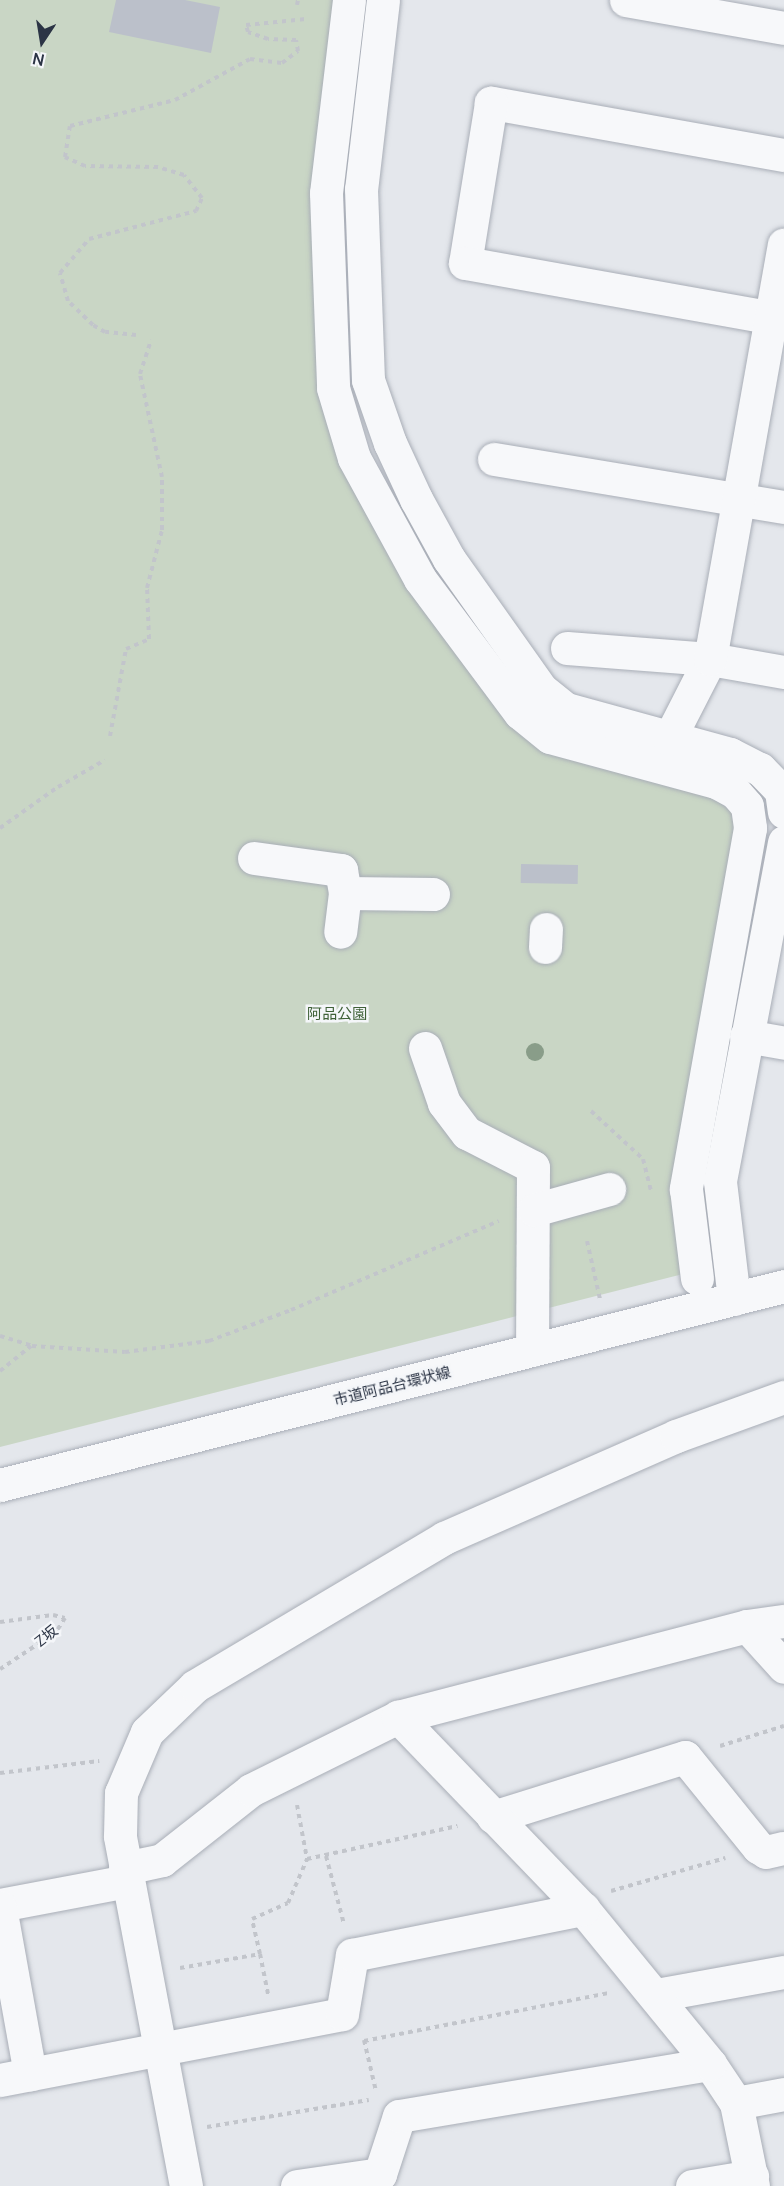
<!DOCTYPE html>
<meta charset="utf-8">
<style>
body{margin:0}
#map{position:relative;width:784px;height:2186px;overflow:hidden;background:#e4e7ec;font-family:Manrope,"Noto Sans JP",sans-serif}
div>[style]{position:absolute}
.green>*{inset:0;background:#c9d6c5}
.building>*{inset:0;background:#bbc0ca;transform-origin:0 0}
.path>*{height:4px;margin-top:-2px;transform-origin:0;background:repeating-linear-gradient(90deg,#c2c5cb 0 4.5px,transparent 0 9px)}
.roads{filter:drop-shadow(0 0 2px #a9aeb7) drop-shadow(0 0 2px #a9aeb7)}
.minor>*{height:33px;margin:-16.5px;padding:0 16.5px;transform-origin:16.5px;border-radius:16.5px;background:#f7f8fa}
.trees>*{width:18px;height:18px;margin:-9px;border-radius:50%;background:#899d89}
span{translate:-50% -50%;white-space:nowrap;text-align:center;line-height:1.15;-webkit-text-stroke:5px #f4f6f9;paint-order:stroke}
.park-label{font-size:15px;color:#3f6138}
.street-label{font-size:15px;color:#2b3445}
.north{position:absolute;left:12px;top:12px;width:60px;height:60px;-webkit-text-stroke:4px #f4f6f9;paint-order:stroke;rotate:192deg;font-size:16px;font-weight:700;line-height:24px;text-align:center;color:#2b3445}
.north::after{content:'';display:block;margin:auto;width:21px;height:27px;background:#2b3445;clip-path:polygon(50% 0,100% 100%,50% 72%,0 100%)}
</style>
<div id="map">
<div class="green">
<i style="clip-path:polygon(0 0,334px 0,317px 388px,543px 749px,588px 765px,710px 795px,731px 811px,740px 830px,683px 1274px,0 1447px)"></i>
</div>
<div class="building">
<i style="clip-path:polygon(116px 0,185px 0,220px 7px,211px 53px,109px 32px)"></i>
<i style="left:521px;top:864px;width:57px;height:19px;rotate:1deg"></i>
</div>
<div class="path">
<i style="left:297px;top:5px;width:5px;rotate:-79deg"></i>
<i style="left:136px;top:335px;width:31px;rotate:-174deg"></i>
<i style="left:105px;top:332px;width:14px;rotate:-150deg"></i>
<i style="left:93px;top:325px;width:35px;rotate:-136deg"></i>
<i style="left:68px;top:301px;width:29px;rotate:-106deg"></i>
<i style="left:60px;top:273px;width:45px;rotate:-49.5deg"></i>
<i style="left:89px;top:239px;width:111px;rotate:-14.7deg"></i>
<i style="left:196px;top:211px;width:14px;rotate:-65deg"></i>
<i style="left:202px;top:198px;width:29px;rotate:-128deg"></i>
<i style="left:184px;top:175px;width:27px;rotate:-163deg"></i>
<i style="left:158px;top:167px;width:73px;rotate:-179.2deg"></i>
<i style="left:85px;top:166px;width:22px;rotate:-156deg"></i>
<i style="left:65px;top:157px;width:31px;rotate:-81deg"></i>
<i style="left:70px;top:126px;width:108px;rotate:-13.9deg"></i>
<i style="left:175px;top:100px;width:85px;rotate:-28.7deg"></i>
<i style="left:250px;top:59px;width:32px;rotate:7deg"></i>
<i style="left:282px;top:63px;width:20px;rotate:-37deg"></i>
<i style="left:298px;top:51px;width:11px;rotate:-100deg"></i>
<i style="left:296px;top:40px;width:28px;rotate:-178deg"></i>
<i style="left:268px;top:39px;width:21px;rotate:-161deg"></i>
<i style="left:248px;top:32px;width:7px;rotate:-106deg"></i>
<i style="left:246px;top:25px;width:60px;rotate:-5.7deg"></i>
<i style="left:110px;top:736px;width:88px;rotate:-79.6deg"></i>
<i style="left:126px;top:649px;width:25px;rotate:-23deg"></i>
<i style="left:149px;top:639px;width:51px;rotate:-92.2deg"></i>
<i style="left:147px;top:588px;width:60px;rotate:-75.5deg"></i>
<i style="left:162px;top:530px;width:53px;rotate:-90deg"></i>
<i style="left:162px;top:477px;width:105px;rotate:-102.1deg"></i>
<i style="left:140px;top:374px;width:36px;rotate:-72deg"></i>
<i style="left:0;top:828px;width:71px;rotate:-35.3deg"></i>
<i style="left:58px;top:787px;width:54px;rotate:-29.9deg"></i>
<i style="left:591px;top:1111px;width:71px;rotate:42.7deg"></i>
<i style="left:643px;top:1159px;width:32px;rotate:76deg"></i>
<i style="left:587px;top:1241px;width:59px;rotate:77.4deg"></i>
<i style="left:0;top:1336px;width:34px;rotate:17deg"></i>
<i style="left:32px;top:1346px;width:93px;rotate:3.7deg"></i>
<i style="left:125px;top:1352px;width:85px;rotate:-7.5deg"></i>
<i style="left:209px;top:1341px;width:88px;rotate:-20.7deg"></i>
<i style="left:291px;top:1310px;width:226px;rotate:-23.2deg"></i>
<i style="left:0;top:1371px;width:40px;rotate:-39deg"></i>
<i style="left:0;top:1622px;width:53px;rotate:-7.5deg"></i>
<i style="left:53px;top:1615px;width:12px;rotate:14deg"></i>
<i style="left:65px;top:1618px;width:17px;rotate:123deg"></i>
<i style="left:56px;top:1632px;width:67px;rotate:146.5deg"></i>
<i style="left:720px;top:1746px;width:67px;rotate:-17.4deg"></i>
<i style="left:0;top:1773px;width:100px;rotate:-6.9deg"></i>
<i style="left:297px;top:1805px;width:55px;rotate:79.5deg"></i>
<i style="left:307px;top:1859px;width:154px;rotate:-12.4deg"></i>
<i style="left:326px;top:1856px;width:70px;rotate:75.2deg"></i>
<i style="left:611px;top:1891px;width:119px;rotate:-16.1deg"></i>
<i style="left:260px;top:1954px;width:41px;rotate:78.7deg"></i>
<i style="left:180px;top:1968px;width:81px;rotate:-9.9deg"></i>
<i style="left:260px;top:1954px;width:36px;rotate:-103deg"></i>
<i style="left:252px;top:1919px;width:39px;rotate:-24deg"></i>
<i style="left:288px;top:1903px;width:48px;rotate:-66.6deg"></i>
<i style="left:364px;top:2040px;width:52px;rotate:76.8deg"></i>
<i style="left:364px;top:2041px;width:250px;rotate:-11.1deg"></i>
<i style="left:207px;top:2127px;width:164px;rotate:-9.5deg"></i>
</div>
<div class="roads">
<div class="minor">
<i style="left:349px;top:0;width:194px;rotate:96.8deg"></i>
<i style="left:326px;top:193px;width:195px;rotate:87.9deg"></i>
<i style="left:333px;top:388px;width:73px;rotate:73.3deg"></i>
<i style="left:354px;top:458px;width:138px;rotate:61.4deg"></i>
<i style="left:420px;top:579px;width:167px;rotate:53.3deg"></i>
<i style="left:520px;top:713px;width:38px;rotate:39deg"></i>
<i style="left:550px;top:737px;width:172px;rotate:15.2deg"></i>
<i style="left:716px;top:782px;width:21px;rotate:28deg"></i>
<i style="left:735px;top:792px;width:18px;rotate:49deg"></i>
<i style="left:747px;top:806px;width:22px;rotate:82deg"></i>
<i style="left:750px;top:828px;width:367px;rotate:100.1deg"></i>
<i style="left:686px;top:1189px;width:90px;rotate:83deg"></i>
<i style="left:383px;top:0;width:190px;rotate:96.6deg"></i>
<i style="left:361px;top:189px;width:191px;rotate:87.9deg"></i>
<i style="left:368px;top:380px;width:67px;rotate:70.8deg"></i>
<i style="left:390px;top:443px;width:62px;rotate:65.1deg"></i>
<i style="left:416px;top:499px;width:68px;rotate:61.2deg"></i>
<i style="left:449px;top:559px;width:159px;rotate:54.7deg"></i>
<i style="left:541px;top:689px;width:32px;rotate:39deg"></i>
<i style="left:566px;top:709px;width:170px;rotate:15.3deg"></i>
<i style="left:730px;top:754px;width:34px;rotate:27deg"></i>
<i style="left:760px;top:769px;width:30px;rotate:46deg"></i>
<i style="left:781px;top:791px;width:21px;rotate:82deg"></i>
<i style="left:626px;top:0;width:160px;rotate:10deg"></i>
<i style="left:784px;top:155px;width:298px;rotate:-169.9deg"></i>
<i style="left:491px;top:103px;width:162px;rotate:99.2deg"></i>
<i style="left:465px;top:263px;width:324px;rotate:10.1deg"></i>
<i style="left:494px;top:459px;width:294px;rotate:9.4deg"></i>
<i style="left:567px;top:648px;width:143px;rotate:4.4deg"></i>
<i style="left:710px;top:659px;width:75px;rotate:10deg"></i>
<i style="left:669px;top:739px;width:90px;rotate:-62.9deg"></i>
<i style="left:710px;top:659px;width:421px;rotate:-79.9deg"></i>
<i style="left:254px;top:858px;width:88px;rotate:7.9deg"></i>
<i style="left:341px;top:870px;width:23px;rotate:80deg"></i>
<i style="left:345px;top:893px;width:39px;rotate:97deg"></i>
<i style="left:345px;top:893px;width:88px;rotate:0.7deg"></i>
<i style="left:545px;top:947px;width:18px;rotate:-87deg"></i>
<i style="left:746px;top:1036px;width:39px;rotate:10deg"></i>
<i style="left:425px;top:1048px;width:58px;rotate:70.9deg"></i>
<i style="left:444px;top:1103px;width:38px;rotate:53deg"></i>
<i style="left:467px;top:1133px;width:74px;rotate:27.3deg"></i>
<i style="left:533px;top:1167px;width:183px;rotate:90.3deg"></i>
<i style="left:534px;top:1210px;width:78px;rotate:-15.6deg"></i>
<i style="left:734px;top:1299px;width:119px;rotate:-96.8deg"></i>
<i style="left:720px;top:1181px;width:345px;rotate:-79.3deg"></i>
<i style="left:0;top:1485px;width:809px;rotate:-14.24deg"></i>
<i style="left:747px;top:1626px;width:37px;rotate:-8deg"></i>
<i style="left:493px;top:1817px;width:201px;rotate:-17.4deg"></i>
<i style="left:685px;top:1757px;width:116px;rotate:51deg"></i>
<i style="left:758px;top:1847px;width:9px;rotate:32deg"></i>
<i style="left:766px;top:1852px;width:18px;rotate:-13deg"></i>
<i style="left:125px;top:1868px;width:38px;rotate:-12deg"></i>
<i style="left:162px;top:1860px;width:113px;rotate:-38.2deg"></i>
<i style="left:251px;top:1790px;width:164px;rotate:-26.4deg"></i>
<i style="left:0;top:1905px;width:129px;rotate:-10.7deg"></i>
<i style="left:0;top:1907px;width:170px;rotate:79.8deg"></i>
<i style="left:656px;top:1995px;width:130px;rotate:-10.2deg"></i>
<i style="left:0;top:2080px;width:348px;rotate:-10.9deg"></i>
<i style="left:342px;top:2014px;width:60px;rotate:-80.4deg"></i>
<i style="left:352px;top:1955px;width:236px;rotate:-11.3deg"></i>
<i style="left:736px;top:2103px;width:49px;rotate:-10.6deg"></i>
<i style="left:186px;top:2186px;width:356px;rotate:-100.7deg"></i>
<i style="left:120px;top:1836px;width:43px;rotate:-88.7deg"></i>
<i style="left:121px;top:1793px;width:66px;rotate:-66.9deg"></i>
<i style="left:147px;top:1732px;width:66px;rotate:-43.8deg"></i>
<i style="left:195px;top:1686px;width:290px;rotate:-30.7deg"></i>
<i style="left:444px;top:1538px;width:253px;rotate:-23.7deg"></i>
<i style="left:676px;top:1436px;width:115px;rotate:-19.9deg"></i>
<i style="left:297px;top:2186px;width:84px;rotate:-8.2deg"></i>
<i style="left:380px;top:2174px;width:61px;rotate:-71.9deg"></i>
<i style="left:399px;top:2116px;width:315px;rotate:-9.5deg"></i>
<i style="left:692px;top:2186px;width:61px;rotate:-9.5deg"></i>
<i style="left:753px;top:2186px;width:85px;rotate:-101.6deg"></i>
<i style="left:736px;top:2103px;width:47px;rotate:-123.7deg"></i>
<i style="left:710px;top:2064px;width:200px;rotate:-129.3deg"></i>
<i style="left:583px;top:1909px;width:267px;rotate:-133.9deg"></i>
<i style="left:398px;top:1717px;width:361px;rotate:-14.6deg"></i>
<i style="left:747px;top:1626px;width:55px;rotate:47.9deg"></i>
</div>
</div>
<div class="trees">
<i style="left:535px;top:1052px"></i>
</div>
<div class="park-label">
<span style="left:337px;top:1014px">阿品公園</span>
</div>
<div class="street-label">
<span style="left:392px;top:1386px;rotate:-14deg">市道阿品台環状線</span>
<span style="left:46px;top:1636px;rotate:-39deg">Z坂</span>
</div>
<div class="north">N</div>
</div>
